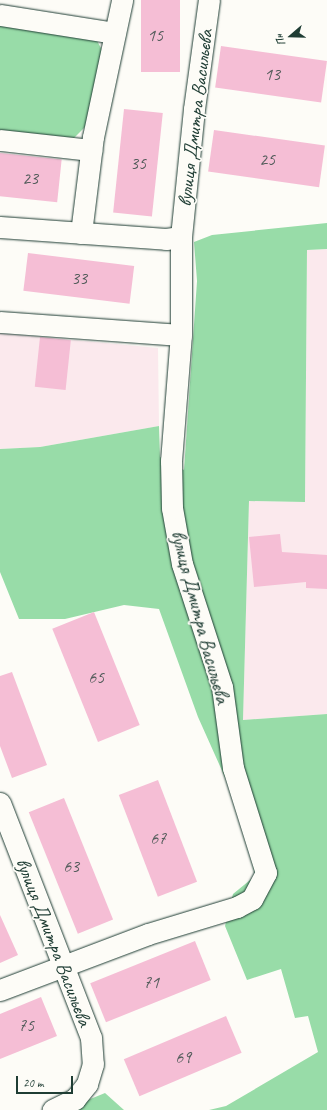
<!DOCTYPE html>
<meta charset="utf-8">
<style>
body{margin:0}
#map{position:relative;width:327px;height:1110px;overflow:hidden;background:#fdfcf7;font-family:Caveat,sans-serif}
div>[style]{position:absolute}
.built>*{inset:0;background:#fbe9ed}
.green>*{inset:0;background:#98dca8}
.building>*{inset:0;background:#f5bed5;transform-origin:0 0}
.roads{filter:drop-shadow(0 0 1px #1f3d34) drop-shadow(0 0 1px #1f3d34)}
.minor>*{height:21px;margin:-10.5px;padding:0 10.5px;transform-origin:10.5px;border-radius:10.5px;background:#fdfcf7}
span{translate:-50% -50%;white-space:nowrap;text-align:center;line-height:1.15;-webkit-text-stroke:3.5px #fdfcf7;paint-order:stroke}
.number-label{font-size:18px;color:#545d5c}
.number-label span{-webkit-text-stroke-width:0}
.street-label{font-size:20px;color:#1f3d34}
.north{position:absolute;left:271px;top:16px;width:40px;height:40px;-webkit-text-stroke:3px #fdfcf7;paint-order:stroke;rotate:250deg;font-size:11px;font-weight:700;line-height:16px;text-align:center;color:#1f3d34}
.north::after{content:'';display:block;margin:auto;width:14px;height:18px;background:#1f3d34;clip-path:polygon(50% 0,100% 100%,50% 72%,0 100%)}
.scale{position:absolute;left:16px;top:1076px;width:57px;height:18px;box-sizing:border-box;border:2px solid #1f3d34;border-top:0;padding-left:5px;font-size:12px;line-height:14px;white-space:nowrap;color:#1f3d34;-webkit-text-stroke:3px #fdfcf7;paint-order:stroke}
</style>
<div id="map">
<div class="built">
<i style="clip-path:polygon(327px 249px,327px 714px,243px 720px,249px 501px,305px 502px,307px 250px)"></i>
<i style="clip-path:polygon(0 333px,158px 348px,159px 426px,40px 447px,0 449px)"></i>
</div>
<div class="green">
<i style="clip-path:polygon(0 23px,95px 37px,102px 50px,87px 125px,74px 138px,0 130px)"></i>
<i style="clip-path:polygon(327px 223px,327px 249px,307px 250px,305px 502px,249px 501px,243px 720px,327px 714px,327px 1110px,209px 1110px,226px 1106px,318px 1052px,308px 1016px,295px 1018px,281px 969px,247px 980px,225px 926px,233px 894px,255px 876px,245px 822px,198px 717px,159px 609px,124px 605px,65px 619px,19px 619px,0 572px,0 449px,40px 447px,159px 426px,160px 457px,184px 470px,197px 281px,194px 242px,212px 235px)"></i>
<i style="clip-path:polygon(105px 1093px,124px 1110px,67px 1110px,83px 1102px)"></i>
</div>
<div class="building">
<i style="left:141px;top:0;width:39px;height:72px"></i>
<i style="left:221px;top:46px;width:107px;height:42px;rotate:8deg"></i>
<i style="left:124px;top:109px;width:39px;height:104px;rotate:6deg"></i>
<i style="left:214px;top:130px;width:112px;height:42px;rotate:8deg"></i>
<i style="left:0;top:153px;width:62px;height:43px;rotate:6deg"></i>
<i style="left:28px;top:253px;width:107px;height:38px;rotate:7deg"></i>
<i style="left:40px;top:337px;width:31px;height:50px;rotate:6deg"></i>
<i style="clip-path:polygon(280px 534px,282px 552px,327px 555px,327px 589px,306px 588px,306px 582px,254px 587px,249px 537px)"></i>
<i style="left:94px;top:612px;width:122px;height:45px;rotate:68deg"></i>
<i style="clip-path:polygon(12px 672px,47px 765px,12px 778px,0 746px,0 676px)"></i>
<i style="left:158px;top:780px;width:109px;height:42px;rotate:69deg"></i>
<i style="left:64px;top:798px;width:131px;height:38px;rotate:68deg"></i>
<i style="clip-path:polygon(0 915px,18px 955px,0 963px)"></i>
<i style="left:195px;top:941px;width:42px;height:113px;rotate:68deg"></i>
<i style="clip-path:polygon(41px 997px,57px 1036px,0 1059px,0 1014px)"></i>
<i style="left:226px;top:1016px;width:40px;height:111px;rotate:67deg"></i>
</div>
<div class="roads">
<div class="minor">
<i style="left:0;top:15px;width:116px;rotate:8.9deg"></i>
<i style="left:0;top:140px;width:92px;rotate:6.3deg"></i>
<i style="left:0;top:227px;width:166px;rotate:4.1deg"></i>
<i style="left:166px;top:239px;width:15px;rotate:-8deg"></i>
<i style="left:81px;top:233px;width:97px;rotate:-82.9deg"></i>
<i style="left:93px;top:137px;width:140px;rotate:-78deg"></i>
<i style="left:0;top:322px;width:181px;rotate:4.1deg"></i>
<i style="left:0;top:803px;width:252px;rotate:68.8deg"></i>
<i style="left:91px;top:1038px;width:26px;rotate:86deg"></i>
<i style="left:93px;top:1064px;width:21px;rotate:107deg"></i>
<i style="left:87px;top:1084px;width:19px;rotate:129deg"></i>
<i style="left:75px;top:1099px;width:25px;rotate:154deg"></i>
<i style="left:0;top:990px;width:158px;rotate:-20.7deg"></i>
<i style="left:148px;top:934px;width:93px;rotate:-16.9deg"></i>
<i style="left:237px;top:907px;width:17px;rotate:-28deg"></i>
<i style="left:252px;top:899px;width:30px;rotate:-62deg"></i>
<i style="left:266px;top:873px;width:110px;rotate:-107.4deg"></i>
<i style="left:233px;top:768px;width:82px;rotate:-97.7deg"></i>
<i style="left:222px;top:687px;width:129px;rotate:-108deg"></i>
<i style="left:182px;top:564px;width:57px;rotate:-100.1deg"></i>
<i style="left:172px;top:508px;width:47px;rotate:-91.2deg"></i>
<i style="left:171px;top:461px;width:126px;rotate:-85.5deg"></i>
<i style="left:181px;top:335px;width:98px;rotate:-90deg"></i>
<i style="left:181px;top:237px;width:129px;rotate:-84.2deg"></i>
<i style="left:194px;top:109px;width:110px;rotate:-82.2deg"></i>
</div>
</div>
<div class="number-label">
<span style="left:155px;top:35px">15</span>
<span style="left:272px;top:74px">13</span>
<span style="left:267px;top:159px">25</span>
<span style="left:138px;top:163px">35</span>
<span style="left:30px;top:178px">23</span>
<span style="left:79px;top:278px">33</span>
<span style="left:96px;top:677px">65</span>
<span style="left:158px;top:838px">67</span>
<span style="left:71px;top:866px">63</span>
<span style="left:151px;top:982px">71</span>
<span style="left:26px;top:1025px">75</span>
<span style="left:183px;top:1057px">69</span>
</div>
<div class="street-label">
<span style="left:195px;top:118px;rotate:-83deg">вулиця Дмитра Васильєва</span>
<span style="left:200px;top:617px;rotate:75deg">вулиця Дмитра Васильєва</span>
<span style="left:54px;top:942px;rotate:69deg">вулиця Дмитра Васильєва</span>
</div>
<div class="north">Пн</div>
<div class="scale">20 m</div>
</div>
